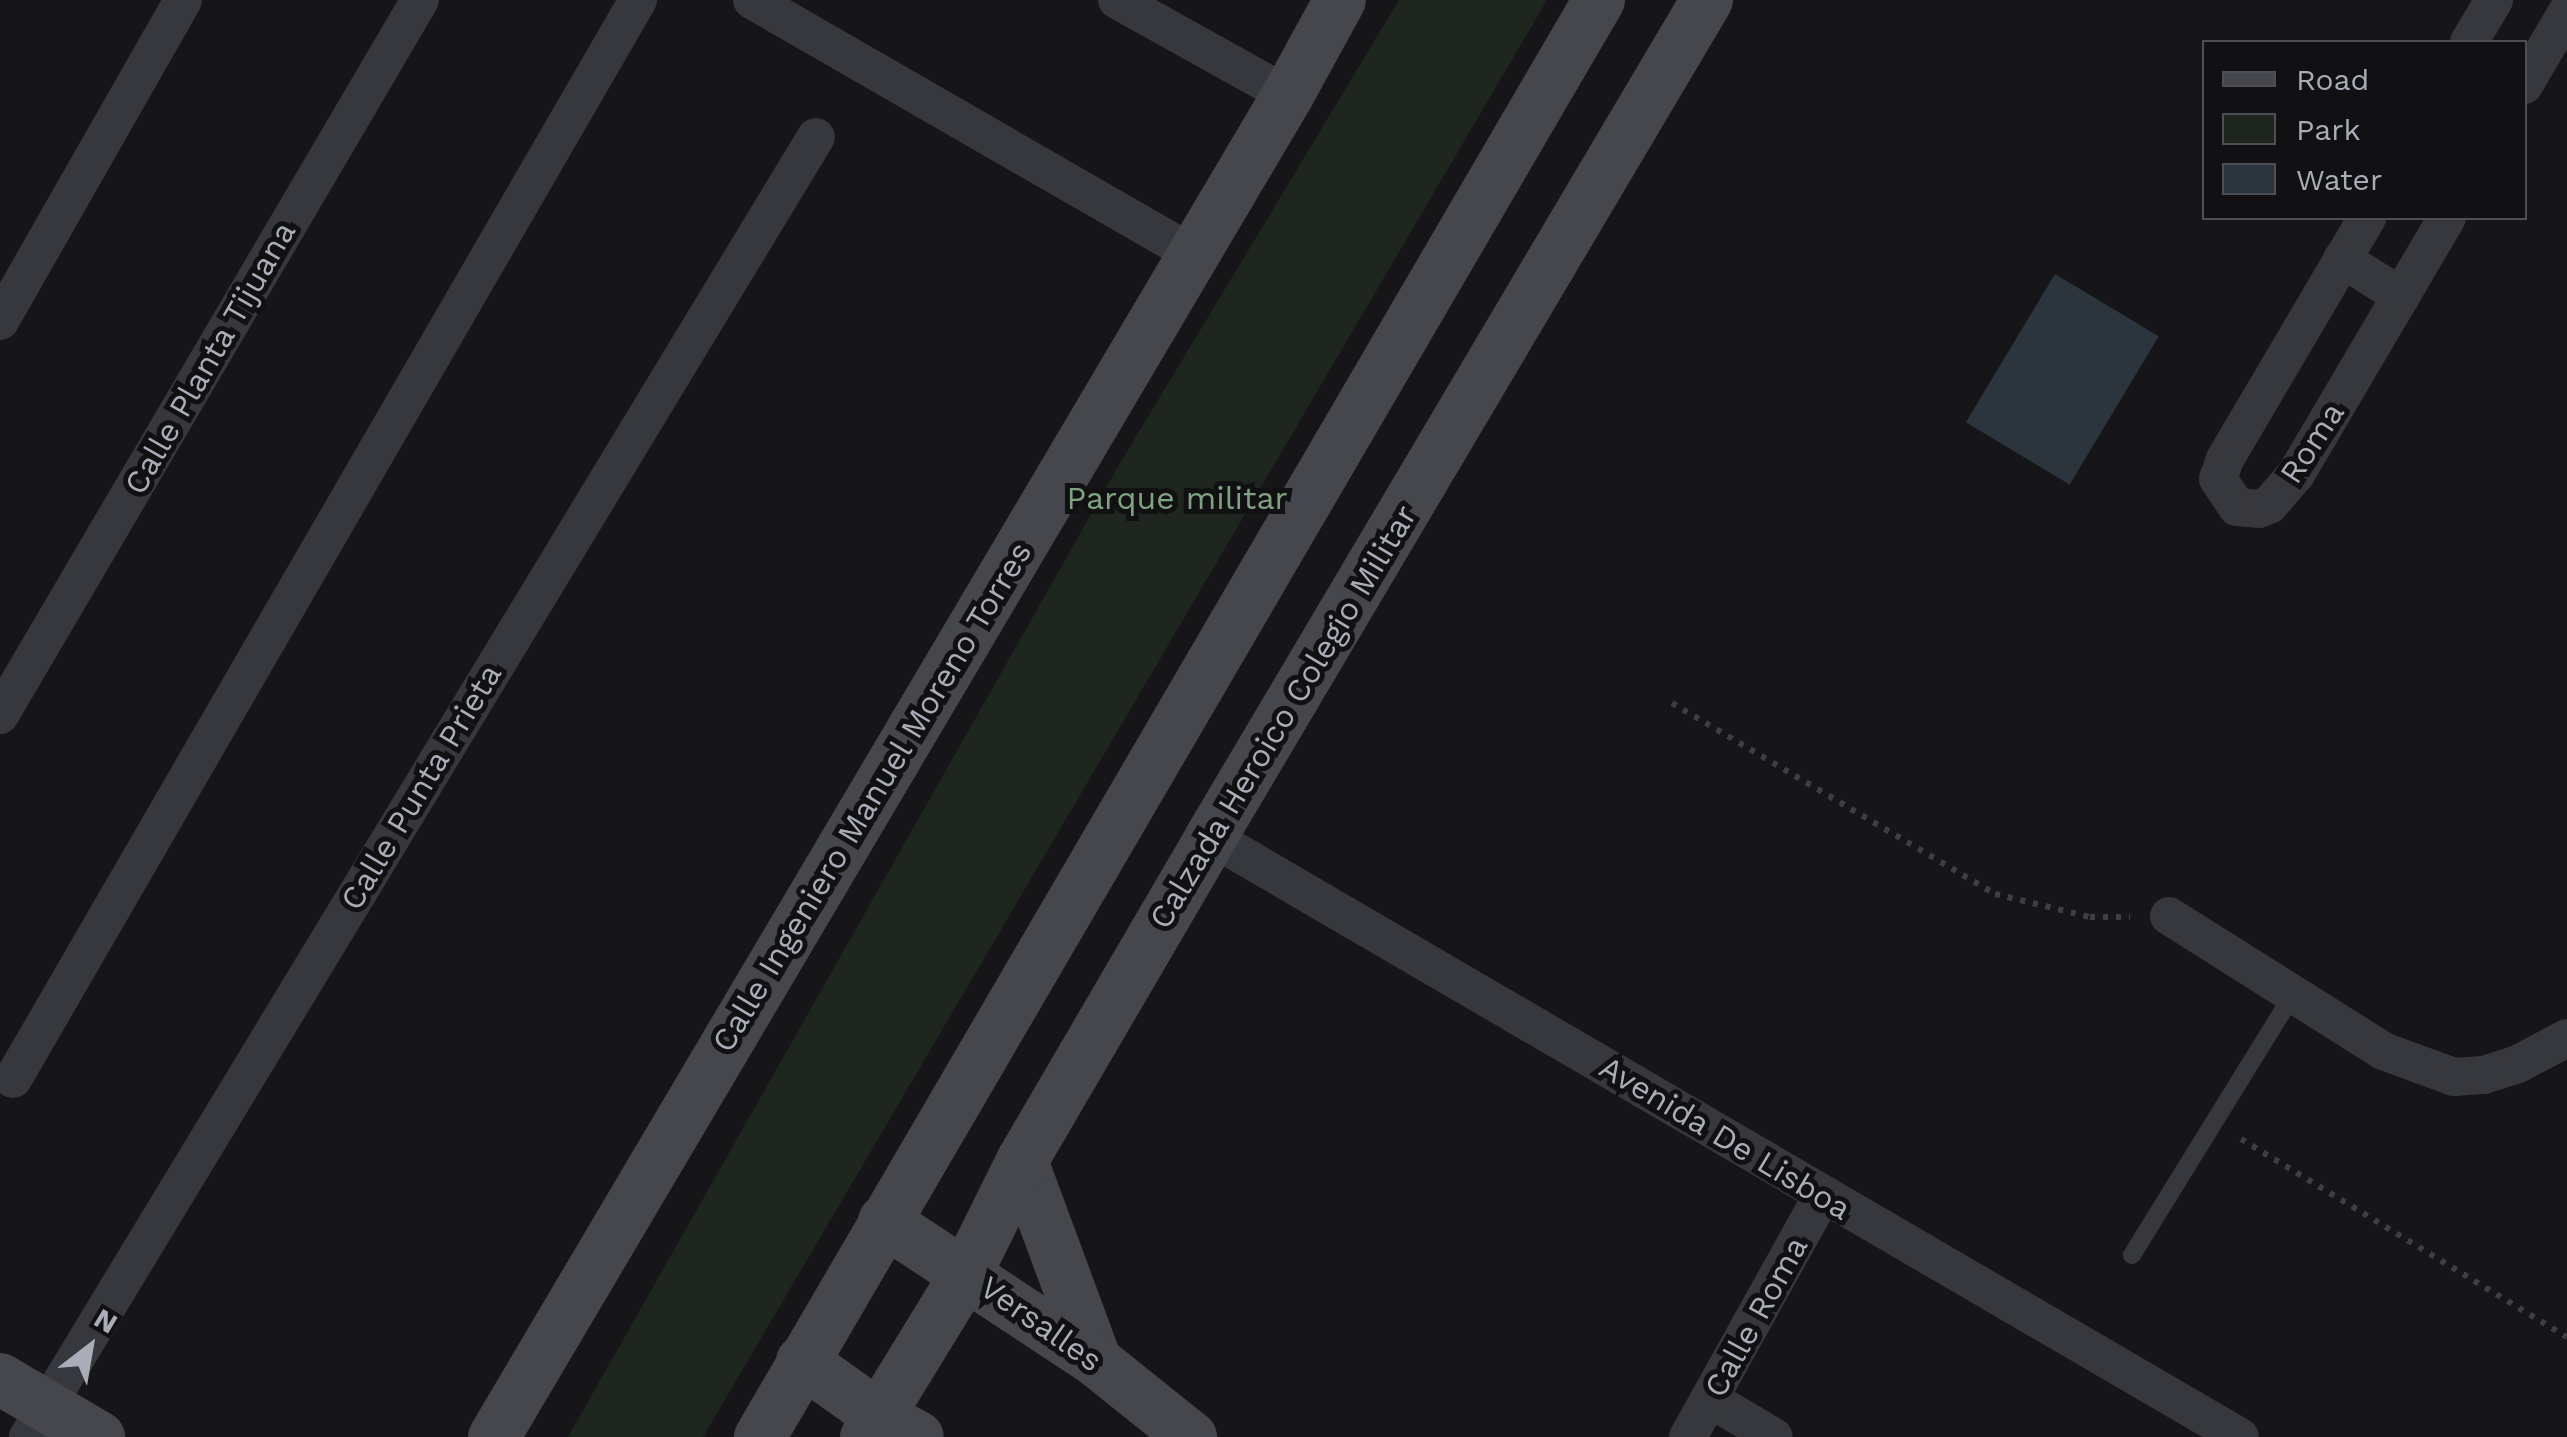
<!DOCTYPE html>
<style>
body{margin:0}
#map{position:relative;width:2567px;height:1437px;overflow:hidden;background:#161618;font-family:"Work Sans",sans-serif}
div>[style]{position:absolute}
.green>*{inset:0;background:#1e261f}
.water>*{inset:0;background:#2c353c;transform-origin:0 0}
.path>*{height:6px;margin-top:-3px;transform-origin:0;background:repeating-linear-gradient(90deg,#3d3f44 0 5px,transparent 0 13px)}
.lane>*{height:18px;margin:-9px;padding:0 9px;transform-origin:9px;border-radius:9px;background:#37383d}
.street>*{height:38px;margin:-19px;padding:0 19px;transform-origin:19px;border-radius:19px;background:#37383d}
.secondary>*{height:52px;margin:-26px;padding:0 26px;transform-origin:26px;border-radius:26px;background:#45474d}
span{translate:-50% -50%;white-space:nowrap;text-align:center;line-height:1.15;-webkit-text-stroke:10px #111113;paint-order:stroke}
.street-label{font-size:32px;color:#a8adb8}
.park-label{font-size:32px;color:#7fa381}
.legend{position:absolute;left:2202px;top:40px;width:325px;height:180px;box-sizing:border-box;background:#111113;border:2px solid #4d4f55;margin:0;padding:12px 18px;list-style:none;font-size:30px;color:#a8adb8}
.legend li{display:flex;align-items:center;gap:20px;height:50px}
.legend b{width:50px;border:2px solid #4d4f55}
.north{position:absolute;left:40px;top:1297px;width:100px;height:100px;-webkit-text-stroke:8px #111113;paint-order:stroke;rotate:31deg;font-size:28px;font-weight:700;line-height:40px;text-align:center;color:#a8adb8}
.north::after{content:'';display:block;margin:auto;width:35px;height:45px;background:#a8adb8;clip-path:polygon(50% 0,100% 100%,50% 72%,0 100%)}
</style>
<div id="map">
<div class="green">
<i style="clip-path:polygon(1399px 0,1547px 0,703px 1437px,568px 1437px,1119px 465px)"></i>
</div>
<div class="water">
<i style="left:2055px;top:274px;width:121px;height:173px;rotate:31deg"></i>
</div>
<div class="path">
<i style="left:1672px;top:703px;width:375px;rotate:30.6deg"></i>
<i style="left:1995px;top:894px;width:98px;rotate:13.6deg"></i>
<i style="left:2090px;top:917px;width:40px"></i>
<i style="left:2241px;top:1139px;width:381px;rotate:31.3deg"></i>
</div>
<div class="lane">
<i style="left:2132px;top:1255px;width:307px;rotate:-58.3deg"></i>
</div>
<div class="street">
<i style="left:752px;top:0;width:509px;rotate:29.94deg"></i>
<i style="left:1117px;top:0;width:196px;rotate:29.1deg"></i>
<i style="left:2469px;top:42px;width:49px;rotate:-59.2deg"></i>
<i style="left:2524px;top:85px;width:85px;rotate:-59.5deg"></i>
<i style="left:2367px;top:218px;width:280px;rotate:120.5deg"></i>
<i style="left:2225px;top:459px;width:21px;rotate:109deg"></i>
<i style="left:2218px;top:479px;width:34px;rotate:56deg"></i>
<i style="left:2237px;top:507px;width:22px;rotate:5deg"></i>
<i style="left:2259px;top:509px;width:11px;rotate:-22deg"></i>
<i style="left:2269px;top:505px;width:41px;rotate:-48.9deg"></i>
<i style="left:2296px;top:474px;width:297px;rotate:-59.5deg"></i>
<i style="left:2342px;top:259px;width:70px;rotate:32.1deg"></i>
<i style="left:0;top:321px;width:369px;rotate:-60.3deg"></i>
<i style="left:0;top:715px;width:829px;rotate:-59.57deg"></i>
<i style="left:1211px;top:837px;width:1191px;rotate:30.25deg"></i>
<i style="left:2169px;top:916px;width:253px;rotate:32.2deg"></i>
<i style="left:2383px;top:1051px;width:76px;rotate:20.1deg"></i>
<i style="left:2454px;top:1077px;width:30px;rotate:-4deg"></i>
<i style="left:2484px;top:1075px;width:36px;rotate:-18deg"></i>
<i style="left:2518px;top:1064px;width:55px;rotate:-28deg"></i>
<i style="left:13px;top:1079px;width:1247px;rotate:-59.92deg"></i>
<i style="left:1710px;top:1399px;width:74px;rotate:30.7deg"></i>
<i style="left:28px;top:1437px;width:1520px;rotate:-58.78deg"></i>
<i style="left:1688px;top:1437px;width:276px;rotate:-60.9deg"></i>
</div>
<div class="secondary">
<i style="left:1022px;top:1161px;width:213px;rotate:69.7deg"></i>
<i style="left:884px;top:1221px;width:254px;rotate:33.4deg"></i>
<i style="left:1096px;top:1361px;width:122px;rotate:38.7deg"></i>
<i style="left:802px;top:1361px;width:95px;rotate:35.5deg"></i>
<i style="left:879px;top:1416px;width:44px;rotate:28.3deg"></i>
<i style="left:0;top:1379px;width:115px;rotate:30.4deg"></i>
<i style="left:494px;top:1437px;width:1559px;rotate:-59.39deg"></i>
<i style="left:1288px;top:95px;width:108px;rotate:-61.3deg"></i>
<i style="left:760px;top:1437px;width:1664px;rotate:-59.72deg"></i>
<i style="left:866px;top:1437px;width:193px;rotate:-58.5deg"></i>
<i style="left:967px;top:1272px;width:124px;rotate:-63.6deg"></i>
<i style="left:1022px;top:1161px;width:375px;rotate:-59.7deg"></i>
<i style="left:1211px;top:837px;width:973px;rotate:-59.35deg"></i>
</div>
<div class="street-label">
<span style="left:210px;top:358px;rotate:-60deg">Calle Planta Tijuana</span>
<span style="left:2312px;top:443px;rotate:-57deg">Roma</span>
<span style="left:1283px;top:717px;rotate:-59deg">Calzada Heroico Colegio Militar</span>
<span style="left:421px;top:787px;rotate:-59deg">Calle Punta Prieta</span>
<span style="left:872px;top:797px;rotate:-59deg">Calle Ingeniero Manuel Moreno Torres</span>
<span style="left:1725px;top:1138px;rotate:31deg">Avenida De Lisboa</span>
<span style="left:1756px;top:1317px;rotate:-61deg">Calle Roma</span>
<span style="left:1041px;top:1324px;rotate:35deg">Versalles</span>
</div>
<div class="park-label">
<span style="left:1177px;top:498px">Parque militar</span>
</div>
<ul class="legend">
<li><b style="height:12px;background:#45474d"></b>Road</li>
<li><b style="height:28px;background:#1e261f"></b>Park</li>
<li><b style="height:28px;background:#2c353c"></b>Water</li>
</ul>
<div class="north">N</div>
</div>
